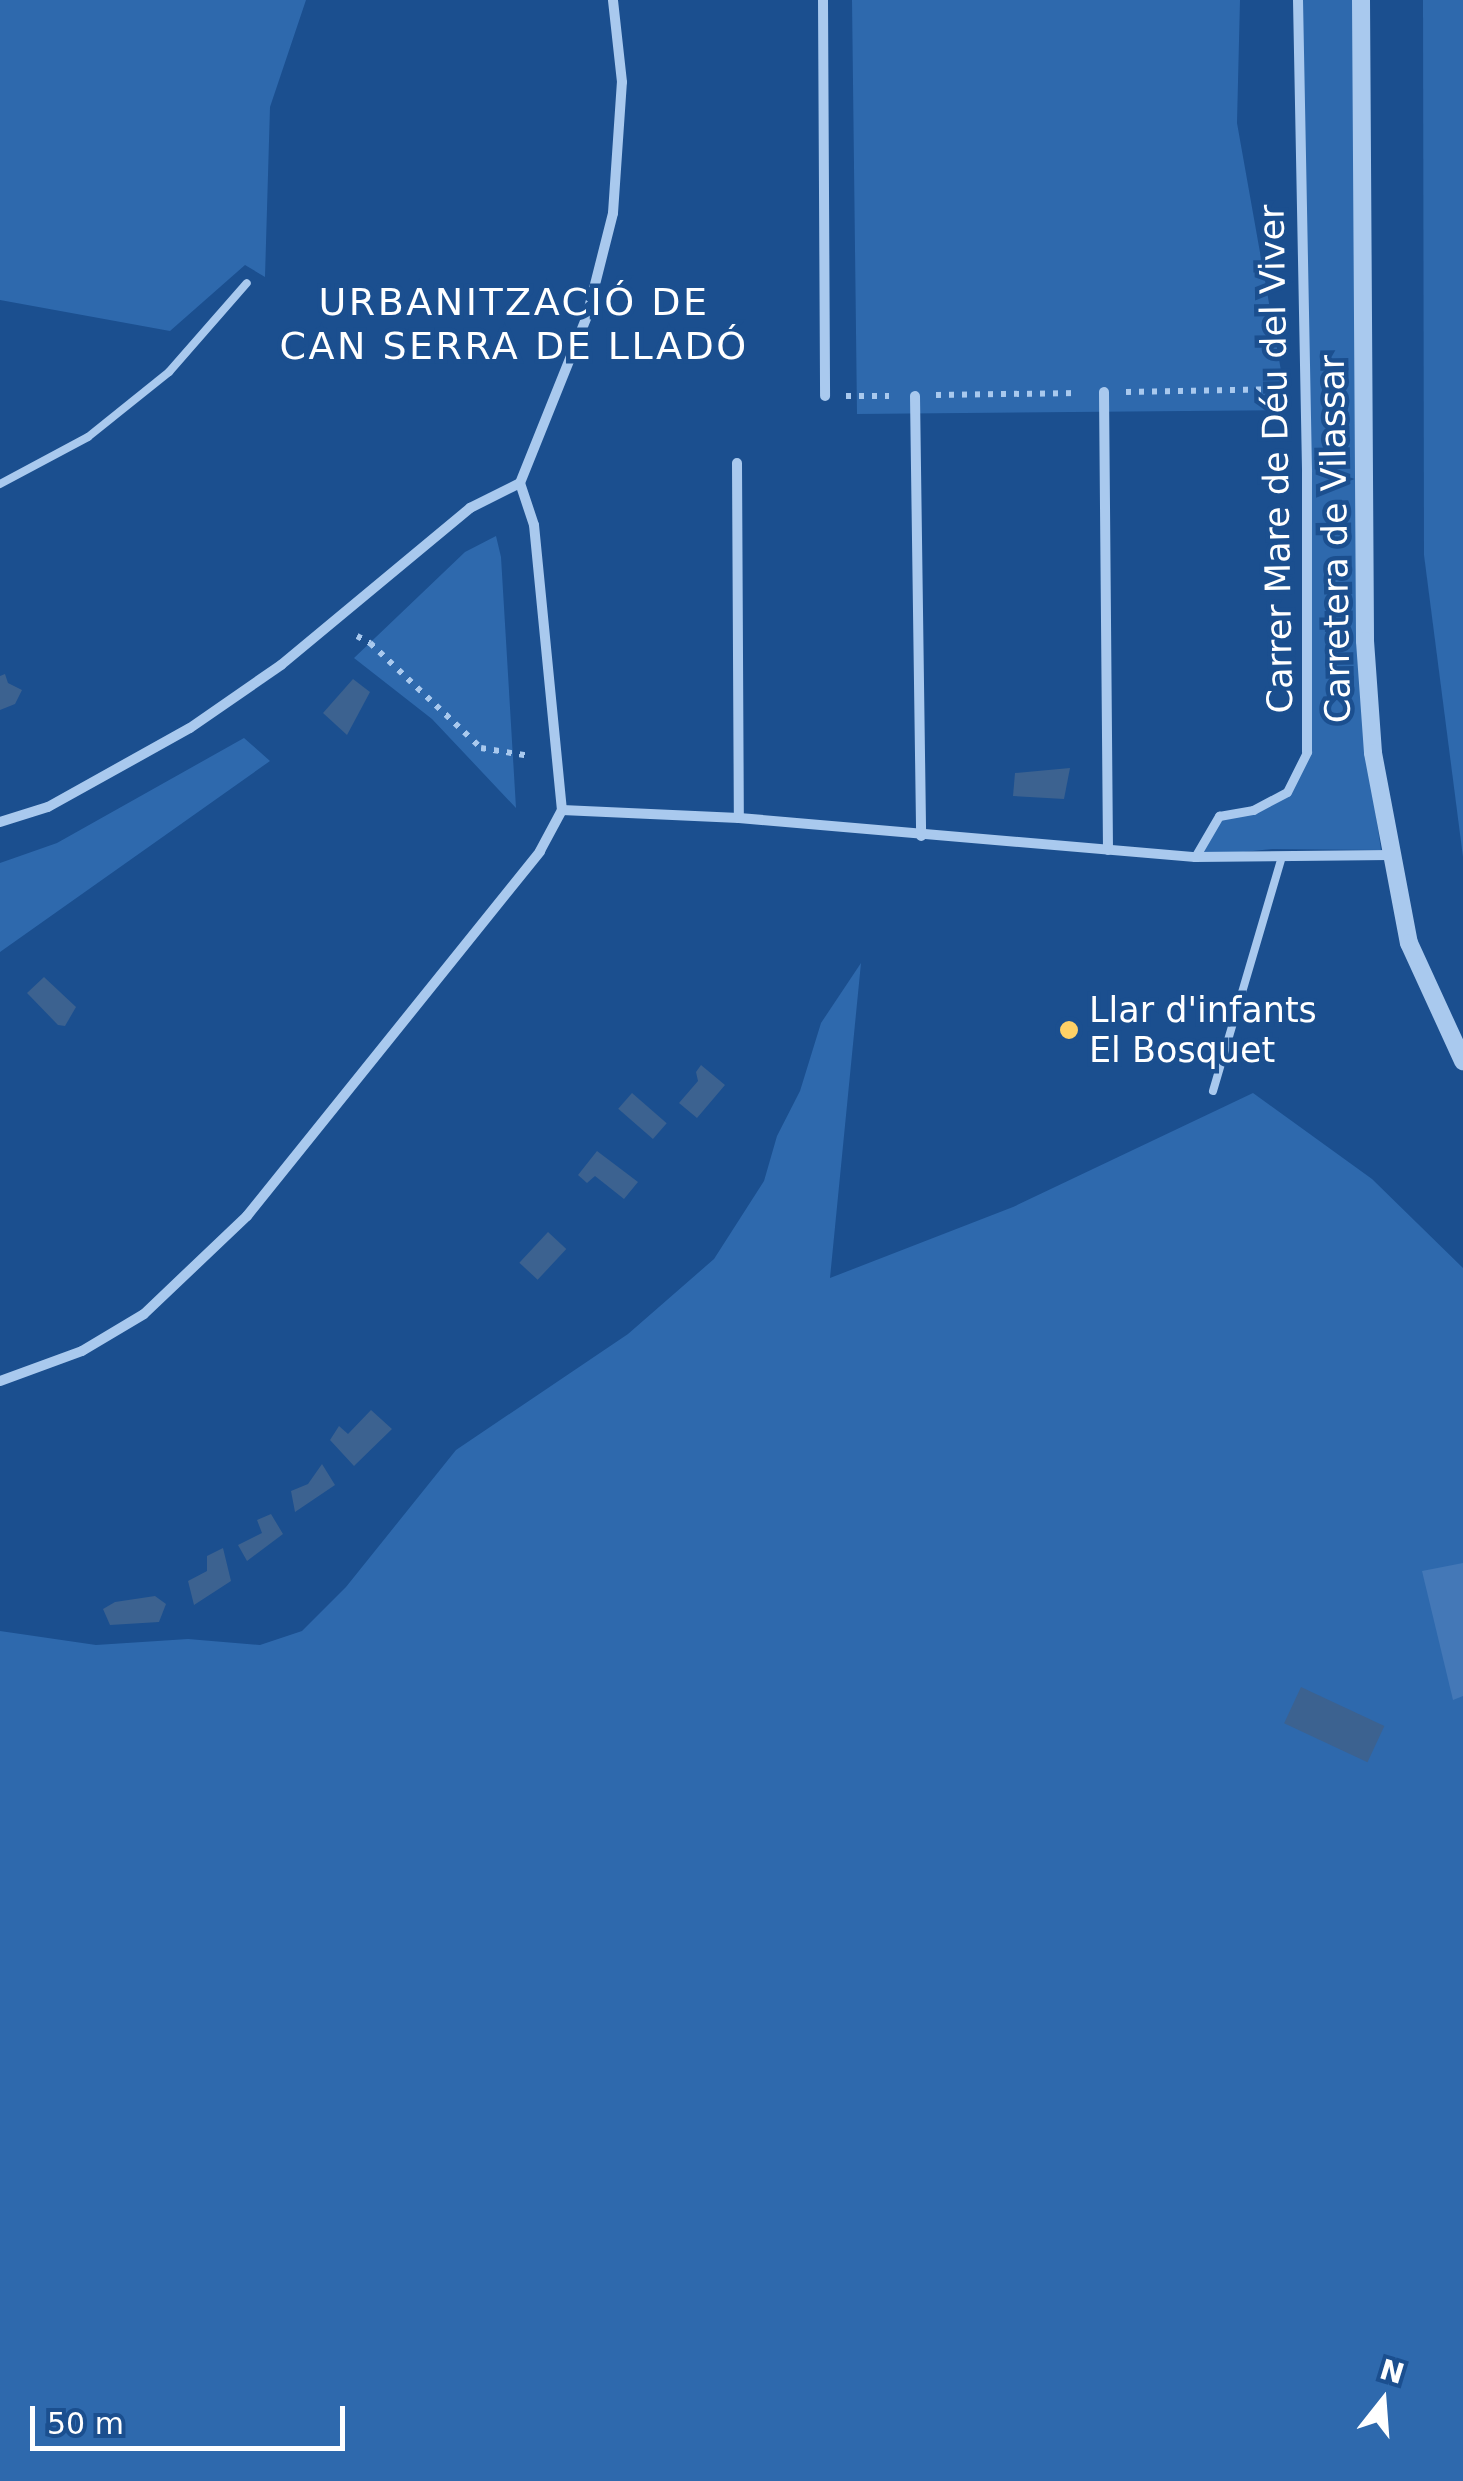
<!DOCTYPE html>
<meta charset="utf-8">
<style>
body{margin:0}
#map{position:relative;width:1463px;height:2481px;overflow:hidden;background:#1b4f8f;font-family:"DejaVu Sans",sans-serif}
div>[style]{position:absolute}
.green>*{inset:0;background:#2e69ad}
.water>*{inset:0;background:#3c6290;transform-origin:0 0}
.building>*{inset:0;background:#4478b7}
.path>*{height:6px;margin-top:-3px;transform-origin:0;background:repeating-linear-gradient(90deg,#a9c9ee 0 5px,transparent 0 13px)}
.service>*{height:8px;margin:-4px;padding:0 4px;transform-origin:4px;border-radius:4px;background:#a9c9ee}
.pedestrian>*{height:9px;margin:-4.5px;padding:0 4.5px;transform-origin:4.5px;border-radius:4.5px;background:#a9c9ee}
.minor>*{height:10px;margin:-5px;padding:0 5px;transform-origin:5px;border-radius:5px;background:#a9c9ee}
.tertiary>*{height:18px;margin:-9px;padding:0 9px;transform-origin:9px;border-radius:9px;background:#a9c9ee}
.dots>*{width:28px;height:28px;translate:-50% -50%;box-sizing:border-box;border:5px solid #1b4f8f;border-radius:50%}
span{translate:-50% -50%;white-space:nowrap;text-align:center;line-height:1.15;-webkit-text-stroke:9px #1b4f8f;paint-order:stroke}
.street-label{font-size:35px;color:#fff}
.poi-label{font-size:35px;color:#fff}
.left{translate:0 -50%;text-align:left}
.neighbourhood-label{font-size:38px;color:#fff;letter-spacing:2.5px}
.north{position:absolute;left:1333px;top:2351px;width:100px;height:100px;-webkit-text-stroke:8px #1b4f8f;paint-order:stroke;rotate:17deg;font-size:28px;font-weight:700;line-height:40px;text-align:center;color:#fff}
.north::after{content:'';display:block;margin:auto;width:35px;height:45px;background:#fff;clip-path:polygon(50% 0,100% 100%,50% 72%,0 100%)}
.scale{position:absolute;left:30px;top:2406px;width:315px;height:45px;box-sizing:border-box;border:5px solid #fff;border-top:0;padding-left:12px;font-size:30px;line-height:35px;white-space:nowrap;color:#fff;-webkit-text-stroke:8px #1b4f8f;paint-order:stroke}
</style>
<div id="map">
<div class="green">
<i style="clip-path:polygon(0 0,306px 0,270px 107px,265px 277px,245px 265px,170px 331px,0 300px)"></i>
<i style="clip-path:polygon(852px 0,1240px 0,1237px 123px,1288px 410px,857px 414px)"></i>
<i style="clip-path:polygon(1298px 0,1358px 0,1367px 752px,1381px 850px,1272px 849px,1195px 857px,1219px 816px,1253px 810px,1287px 792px,1307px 752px)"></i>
<i style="clip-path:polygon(1423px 0,1463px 0,1463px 857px,1424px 555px)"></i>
<i style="clip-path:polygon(496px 536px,501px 557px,516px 808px,432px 719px,354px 658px,465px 552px)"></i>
<i style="clip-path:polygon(244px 738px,270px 761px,0 952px,0 863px,57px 843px)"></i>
<i style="clip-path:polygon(861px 963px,830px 1278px,1013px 1207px,1253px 1093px,1372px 1179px,1463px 1268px,1463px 2481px,0 2481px,0 1631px,96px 1645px,188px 1639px,260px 1645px,302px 1631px,346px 1587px,456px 1450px,628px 1334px,714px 1259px,764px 1181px,777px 1136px,800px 1091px,821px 1023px)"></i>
</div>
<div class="water">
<i style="clip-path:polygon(5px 674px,8px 683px,22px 690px,15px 704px,0 710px,0 676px)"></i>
<i style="clip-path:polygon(353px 679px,370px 692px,347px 735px,323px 713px)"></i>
<i style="clip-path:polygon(1070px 768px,1064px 799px,1013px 796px,1015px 773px)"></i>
<i style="clip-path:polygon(44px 977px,76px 1007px,65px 1026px,58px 1025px,27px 993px)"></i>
<i style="clip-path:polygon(701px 1065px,725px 1085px,697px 1118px,679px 1103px,698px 1081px,696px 1072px)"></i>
<i style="left:632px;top:1093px;width:46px;height:21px;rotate:41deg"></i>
<i style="clip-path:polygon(597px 1151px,638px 1182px,624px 1199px,595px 1176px,587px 1183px,578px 1175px)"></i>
<i style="left:548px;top:1232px;width:25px;height:42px;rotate:43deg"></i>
<i style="clip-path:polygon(371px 1410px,392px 1429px,354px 1466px,330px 1440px,339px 1426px,348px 1434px)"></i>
<i style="clip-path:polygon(322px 1464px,335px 1485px,295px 1512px,291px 1491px,308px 1484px)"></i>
<i style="clip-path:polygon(271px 1514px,283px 1534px,247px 1561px,238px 1545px,262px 1533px,257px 1520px)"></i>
<i style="clip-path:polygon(223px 1548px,231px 1581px,194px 1605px,188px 1581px,207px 1571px,207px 1556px)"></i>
<i style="clip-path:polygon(155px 1596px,166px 1604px,159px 1622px,110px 1625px,103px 1609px,115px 1602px)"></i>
<i style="left:1301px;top:1687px;width:92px;height:40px;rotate:25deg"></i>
</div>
<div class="building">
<i style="clip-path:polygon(1463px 1563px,1463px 1696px,1453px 1700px,1422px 1571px)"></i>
</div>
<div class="path">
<i style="left:1126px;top:392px;width:158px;rotate:-1.1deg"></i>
<i style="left:936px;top:395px;width:143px;rotate:-0.8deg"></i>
<i style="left:846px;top:396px;width:43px"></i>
<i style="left:357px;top:636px;width:15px;rotate:28deg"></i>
<i style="left:370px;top:643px;width:153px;rotate:43.4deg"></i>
<i style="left:481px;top:748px;width:50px;rotate:9.3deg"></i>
</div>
<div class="service">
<i style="left:0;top:484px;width:100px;rotate:-28.1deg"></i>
<i style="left:88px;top:437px;width:104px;rotate:-38.7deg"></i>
<i style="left:169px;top:372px;width:118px;rotate:-48.8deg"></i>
<i style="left:1213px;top:1091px;width:244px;rotate:-73.6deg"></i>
</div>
<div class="pedestrian">
<i style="left:1195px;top:857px;width:48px;rotate:-59.7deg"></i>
<i style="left:1219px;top:816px;width:35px;rotate:-10deg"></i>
<i style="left:1253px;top:810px;width:38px;rotate:-28deg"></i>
<i style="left:1287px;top:792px;width:45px;rotate:-63.4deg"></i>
</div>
<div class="minor">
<i style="left:823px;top:0;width:396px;rotate:89.7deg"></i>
<i style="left:1298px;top:0;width:472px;rotate:88.9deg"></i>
<i style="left:1307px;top:472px;width:280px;rotate:90deg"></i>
<i style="left:1104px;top:392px;width:458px;rotate:89.5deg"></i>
<i style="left:915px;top:396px;width:440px;rotate:89.2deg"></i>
<i style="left:737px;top:463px;width:355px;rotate:89.7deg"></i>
<i style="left:520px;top:483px;width:44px;rotate:71.6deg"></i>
<i style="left:534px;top:525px;width:286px;rotate:84.4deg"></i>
<i style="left:562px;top:810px;width:177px;rotate:2.6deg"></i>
<i style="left:739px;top:818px;width:458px;rotate:4.9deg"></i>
<i style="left:1195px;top:857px;width:195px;rotate:-0.6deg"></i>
<i style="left:0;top:822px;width:50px;rotate:-17.4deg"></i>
<i style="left:48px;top:807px;width:162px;rotate:-29.1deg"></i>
<i style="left:190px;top:728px;width:111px;rotate:-34.7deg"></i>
<i style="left:281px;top:665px;width:246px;rotate:-39.7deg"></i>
<i style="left:470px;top:508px;width:56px;rotate:-26.6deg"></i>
<i style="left:520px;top:483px;width:180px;rotate:-68.1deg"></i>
<i style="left:587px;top:316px;width:106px;rotate:-75.8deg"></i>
<i style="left:613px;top:213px;width:131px;rotate:-86.1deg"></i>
<i style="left:622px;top:82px;width:82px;rotate:-96.3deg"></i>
<i style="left:0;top:1381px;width:87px;rotate:-20.1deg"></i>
<i style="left:82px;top:1351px;width:72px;rotate:-30.8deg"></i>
<i style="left:144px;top:1314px;width:142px;rotate:-43.6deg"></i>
<i style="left:247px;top:1216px;width:468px;rotate:-51.2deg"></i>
<i style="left:540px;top:851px;width:47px;rotate:-61.8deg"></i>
</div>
<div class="tertiary">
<i style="left:1361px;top:0;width:641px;rotate:89.64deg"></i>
<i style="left:1365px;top:641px;width:112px;rotate:85.9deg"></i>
<i style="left:1373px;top:753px;width:193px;rotate:79.3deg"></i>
<i style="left:1409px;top:943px;width:130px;rotate:65.4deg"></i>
</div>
<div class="dots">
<i style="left:1069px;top:1030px;background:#ffd166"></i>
</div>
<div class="street-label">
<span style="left:1276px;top:459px;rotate:-91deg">Carrer Mare de Déu del Viver</span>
<span style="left:1335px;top:539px;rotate:-91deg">Carretera de Vilassar</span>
</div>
<div class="poi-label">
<span class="left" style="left:1089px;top:1030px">Llar d'infants<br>El Bosquet</span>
</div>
<div class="neighbourhood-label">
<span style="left:514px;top:325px">URBANITZACIÓ DE<br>CAN SERRA DE LLADÓ</span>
</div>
<div class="north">N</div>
<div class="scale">50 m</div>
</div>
